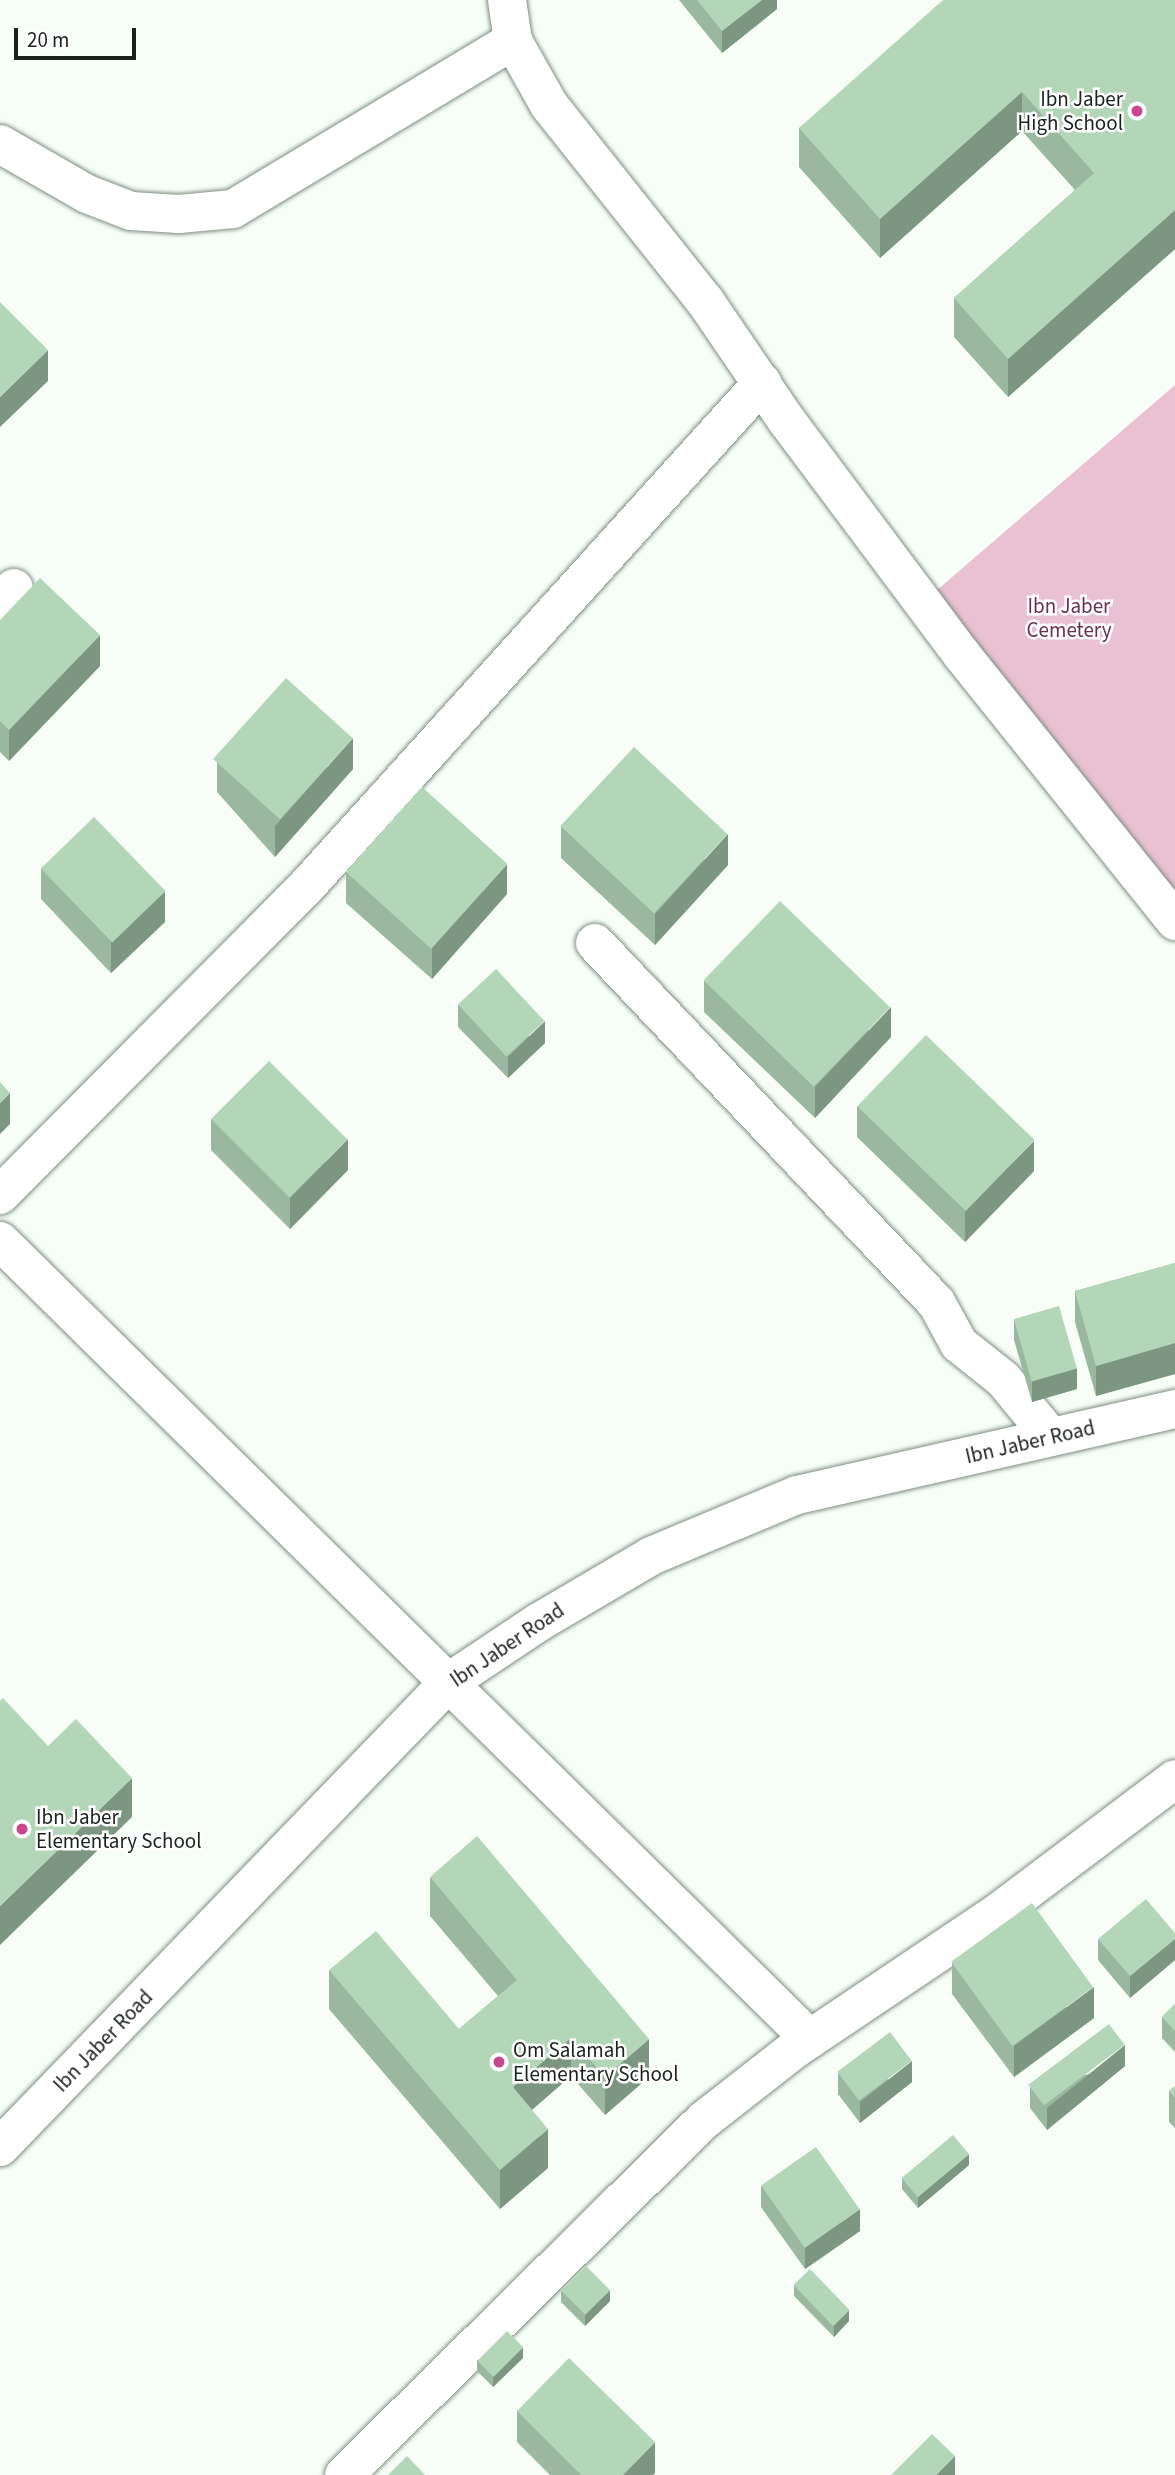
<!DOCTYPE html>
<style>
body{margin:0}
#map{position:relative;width:1175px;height:2475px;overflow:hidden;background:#f7fef8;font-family:"Source Sans 3",sans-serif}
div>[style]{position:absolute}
.green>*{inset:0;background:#eac1d2}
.roads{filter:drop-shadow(0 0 2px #7e8e80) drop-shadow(0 0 2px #7e8e80)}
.minor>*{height:38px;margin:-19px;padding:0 19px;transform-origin:19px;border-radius:19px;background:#fff}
.wall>*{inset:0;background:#9ab89f}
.shaded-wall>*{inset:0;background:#7d9682}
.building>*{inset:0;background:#b3d6b9;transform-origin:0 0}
.dots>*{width:19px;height:19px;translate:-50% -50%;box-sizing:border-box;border:4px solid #fff;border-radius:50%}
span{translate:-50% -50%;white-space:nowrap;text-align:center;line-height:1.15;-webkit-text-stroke:5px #fff;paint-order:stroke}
.poi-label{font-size:21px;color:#1b211c}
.right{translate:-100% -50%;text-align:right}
.left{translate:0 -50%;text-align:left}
.park-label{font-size:21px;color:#68314c}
.street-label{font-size:21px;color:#1b211c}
.scale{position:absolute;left:14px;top:28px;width:122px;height:32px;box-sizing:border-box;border:4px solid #1b211c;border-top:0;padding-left:9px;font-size:21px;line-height:24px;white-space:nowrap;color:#1b211c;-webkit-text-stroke:5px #fff;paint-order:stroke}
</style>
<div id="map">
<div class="green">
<i style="clip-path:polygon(1175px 385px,1175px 921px,922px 603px)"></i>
</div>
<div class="roads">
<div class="minor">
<i style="left:507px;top:0;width:41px;rotate:81.7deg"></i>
<i style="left:513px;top:41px;width:73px;rotate:60.6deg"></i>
<i style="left:549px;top:105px;width:251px;rotate:51.5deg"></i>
<i style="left:705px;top:301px;width:145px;rotate:55.7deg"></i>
<i style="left:787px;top:421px;width:292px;rotate:53.2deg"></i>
<i style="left:962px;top:655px;width:341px;rotate:51.3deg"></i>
<i style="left:0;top:144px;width:100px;rotate:29.9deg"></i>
<i style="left:87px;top:194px;width:47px;rotate:21.1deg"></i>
<i style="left:131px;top:211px;width:48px;rotate:3.6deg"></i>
<i style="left:179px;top:214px;width:54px;rotate:-5.3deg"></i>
<i style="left:233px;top:209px;width:327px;rotate:-31deg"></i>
<i style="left:0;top:601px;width:19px;rotate:-43deg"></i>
<i style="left:595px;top:943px;width:495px;rotate:46.5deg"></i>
<i style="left:936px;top:1302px;width:48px;rotate:61.3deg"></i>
<i style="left:959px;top:1344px;width:56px;rotate:38.5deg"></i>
<i style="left:1003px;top:1379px;width:75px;rotate:50.4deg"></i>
<i style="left:0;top:1195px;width:434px;rotate:-45.2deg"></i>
<i style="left:306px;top:887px;width:680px;rotate:-47.86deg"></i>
<i style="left:0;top:1241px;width:1137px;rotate:44.57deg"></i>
<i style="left:0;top:2147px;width:646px;rotate:-46deg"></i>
<i style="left:449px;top:1682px;width:108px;rotate:-33.7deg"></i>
<i style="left:539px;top:1622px;width:130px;rotate:-30.5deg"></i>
<i style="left:651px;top:1556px;width:158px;rotate:-22.7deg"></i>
<i style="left:797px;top:1495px;width:388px;rotate:-12.8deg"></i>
<i style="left:344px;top:2475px;width:506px;rotate:-44.6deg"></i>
<i style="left:704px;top:2120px;width:115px;rotate:-38deg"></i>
<i style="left:795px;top:2049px;width:247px;rotate:-33.9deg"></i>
<i style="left:1000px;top:1911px;width:219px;rotate:-37deg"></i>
</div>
</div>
<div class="wall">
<i style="clip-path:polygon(679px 0,777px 0,777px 9px,722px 53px)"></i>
<i style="clip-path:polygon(1175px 0,1175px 249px,1008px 397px,954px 337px,954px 298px,1075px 190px,1022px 131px,880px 258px,799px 167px,799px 128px)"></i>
<i style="clip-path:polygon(0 620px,100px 666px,9px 761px,0 752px)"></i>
<i style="clip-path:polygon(217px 762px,353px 769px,275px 857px,217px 792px)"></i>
<i style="clip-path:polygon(561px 827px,728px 865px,655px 945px,561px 858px)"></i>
<i style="clip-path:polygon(41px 868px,165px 922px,111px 973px,41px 899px)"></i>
<i style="clip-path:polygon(346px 872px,507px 894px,432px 979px,346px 903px)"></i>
<i style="clip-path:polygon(704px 981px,891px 1037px,815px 1118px,704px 1012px)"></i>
<i style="clip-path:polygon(458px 1005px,545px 1043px,508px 1078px,458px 1027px)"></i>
<i style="clip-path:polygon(857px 1106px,1034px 1171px,965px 1242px,857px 1137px)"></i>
<i style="clip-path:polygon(211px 1119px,348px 1170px,290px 1229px,211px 1150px)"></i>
<i style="clip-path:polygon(1175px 1263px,1175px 1374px,1096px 1396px,1075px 1322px,1075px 1291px)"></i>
<i style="clip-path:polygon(1014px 1319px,1077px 1389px,1032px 1402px,1014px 1340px)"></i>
<i style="clip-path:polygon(430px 1877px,649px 2077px,605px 2115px,571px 2076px,532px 2110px,548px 2168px,500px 2209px,329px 2009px,329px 1970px,459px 2029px,498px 1996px,430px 1916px)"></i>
<i style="clip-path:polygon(1175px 1933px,1175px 1960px,1130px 1998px,1098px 1960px,1098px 1939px)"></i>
<i style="clip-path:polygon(952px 1963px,1094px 2018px,1014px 2077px,952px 1994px)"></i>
<i style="clip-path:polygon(1175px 2004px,1175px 2052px,1162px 2038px,1162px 2017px)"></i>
<i style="clip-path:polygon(1125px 2066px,1047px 2130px,1030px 2108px,1030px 2087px)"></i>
<i style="clip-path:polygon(838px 2073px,912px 2082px,860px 2123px,838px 2094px)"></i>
<i style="clip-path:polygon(1175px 2086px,1175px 2128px,1169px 2122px,1169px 2091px)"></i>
<i style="clip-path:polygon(969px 2165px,918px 2208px,902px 2189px,902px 2178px)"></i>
<i style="clip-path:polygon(761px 2186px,860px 2231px,805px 2269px,761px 2207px)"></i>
<i style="clip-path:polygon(794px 2285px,849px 2321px,834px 2337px,794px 2296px)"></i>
<i style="clip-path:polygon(561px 2291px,610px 2301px,585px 2326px,561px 2302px)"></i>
<i style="clip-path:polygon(523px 2358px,493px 2387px,477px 2371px,477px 2360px)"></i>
<i style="clip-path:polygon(517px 2411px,655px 2473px,653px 2475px,550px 2475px,517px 2442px)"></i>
</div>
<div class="shaded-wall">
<i style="clip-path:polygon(762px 0,777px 0,777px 9px,722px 53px,722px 31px)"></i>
<i style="clip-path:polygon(1022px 92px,1022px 131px,880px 258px,880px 219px)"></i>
<i style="clip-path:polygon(1175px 210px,1175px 249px,1008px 397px,1008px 359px)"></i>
<i style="clip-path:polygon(48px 350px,48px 381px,0 427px,0 397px)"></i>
<i style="clip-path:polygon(100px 635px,100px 666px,9px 761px,9px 730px)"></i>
<i style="clip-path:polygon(353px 738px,353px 769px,275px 857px,275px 826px)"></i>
<i style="clip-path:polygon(728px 834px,728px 865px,655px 945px,655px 914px)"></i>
<i style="clip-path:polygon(507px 864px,507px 894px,432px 979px,432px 948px)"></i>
<i style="clip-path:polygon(165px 891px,165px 922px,111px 973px,111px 942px)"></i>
<i style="clip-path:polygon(891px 1007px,891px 1037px,815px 1118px,815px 1087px)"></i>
<i style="clip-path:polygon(545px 1021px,545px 1043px,508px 1078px,508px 1057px)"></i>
<i style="clip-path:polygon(10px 1093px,10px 1124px,0 1134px,0 1103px)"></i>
<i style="clip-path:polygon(348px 1139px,348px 1170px,290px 1229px,290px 1198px)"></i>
<i style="clip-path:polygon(1034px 1141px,1034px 1171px,965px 1242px,965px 1211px)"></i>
<i style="clip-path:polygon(1175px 1343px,1175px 1374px,1096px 1396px,1096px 1366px)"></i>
<i style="clip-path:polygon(1077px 1368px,1077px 1389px,1032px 1402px,1032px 1380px)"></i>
<i style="clip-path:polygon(132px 1778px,132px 1817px,0 1945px,0 1906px)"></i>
<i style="clip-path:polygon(1175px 1939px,1175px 1960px,1130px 1998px,1130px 1976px)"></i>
<i style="clip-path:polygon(1094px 1987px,1094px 2018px,1014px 2077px,1014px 2046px)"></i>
<i style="clip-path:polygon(571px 2038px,571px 2076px,513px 2126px,513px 2087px)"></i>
<i style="clip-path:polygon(649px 2039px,649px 2077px,605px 2115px,605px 2077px)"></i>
<i style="clip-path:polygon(1125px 2045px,1125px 2066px,1047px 2130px,1047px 2108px)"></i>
<i style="clip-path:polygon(912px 2061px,912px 2082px,860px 2123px,860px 2102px)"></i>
<i style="clip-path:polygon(548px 2129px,548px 2168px,500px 2209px,500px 2170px)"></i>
<i style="clip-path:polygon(969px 2154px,969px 2165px,918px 2208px,918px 2197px)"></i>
<i style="clip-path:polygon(860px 2209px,860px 2231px,805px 2269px,805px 2248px)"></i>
<i style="clip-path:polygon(610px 2290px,610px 2301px,585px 2326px,585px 2315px)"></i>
<i style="clip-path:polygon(849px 2310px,849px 2321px,834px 2337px,834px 2326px)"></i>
<i style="clip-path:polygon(523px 2347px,523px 2358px,493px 2387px,493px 2376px)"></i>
<i style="clip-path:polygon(655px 2442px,655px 2473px,653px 2475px,623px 2475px)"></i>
<i style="clip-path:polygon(955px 2456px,955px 2475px,936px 2475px)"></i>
</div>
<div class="building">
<i style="clip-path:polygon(697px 0,762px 0,722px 31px)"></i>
<i style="clip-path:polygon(943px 0,1175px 0,1175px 210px,1008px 359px,954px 298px,1094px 173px,1022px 92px,880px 219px,799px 128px)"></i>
<i style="clip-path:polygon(0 302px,48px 350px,0 397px)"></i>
<i style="clip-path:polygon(40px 578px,100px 635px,9px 730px,0 721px,0 620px)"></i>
<i style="left:286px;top:678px;width:90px;height:109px;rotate:42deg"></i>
<i style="left:634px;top:747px;width:128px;height:108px;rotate:43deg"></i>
<i style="left:422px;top:787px;width:115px;height:114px;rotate:42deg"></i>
<i style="left:94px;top:817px;width:103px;height:74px;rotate:46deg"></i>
<i style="left:780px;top:901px;width:153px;height:110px;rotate:44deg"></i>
<i style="left:496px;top:969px;width:71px;height:52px;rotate:47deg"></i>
<i style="left:926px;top:1035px;width:151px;height:99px;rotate:44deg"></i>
<i style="left:269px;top:1061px;width:111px;height:82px;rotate:45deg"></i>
<i style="clip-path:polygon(0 1082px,10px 1093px,0 1103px)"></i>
<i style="clip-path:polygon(1175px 1263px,1175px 1343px,1096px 1366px,1075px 1291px)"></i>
<i style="left:1059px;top:1306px;width:65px;height:47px;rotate:74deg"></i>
<i style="clip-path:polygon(3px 1698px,48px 1746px,76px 1719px,132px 1778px,0 1906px,0 1701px)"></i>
<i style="clip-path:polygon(477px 1836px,649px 2039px,605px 2077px,571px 2038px,513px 2087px,548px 2129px,500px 2170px,329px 1970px,376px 1931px,459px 2029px,517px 1980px,430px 1877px)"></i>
<i style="clip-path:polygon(1146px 1899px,1175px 1933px,1175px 1939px,1130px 1976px,1098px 1939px)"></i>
<i style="left:1032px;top:1903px;width:104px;height:100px;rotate:54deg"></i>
<i style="clip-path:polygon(1175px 2004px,1175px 2031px,1162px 2017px)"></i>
<i style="left:1109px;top:2024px;width:26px;height:101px;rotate:53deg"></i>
<i style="left:890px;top:2032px;width:36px;height:66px;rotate:53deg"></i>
<i style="clip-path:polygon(1175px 2086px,1175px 2098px,1169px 2091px)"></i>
<i style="left:953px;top:2135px;width:25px;height:67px;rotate:50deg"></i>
<i style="left:816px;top:2147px;width:76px;height:67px;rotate:55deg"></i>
<i style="left:586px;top:2266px;width:34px;height:35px;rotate:45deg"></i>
<i style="left:810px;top:2269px;width:57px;height:23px;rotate:46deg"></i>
<i style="left:507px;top:2331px;width:23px;height:42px;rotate:45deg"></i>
<i style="clip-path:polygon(569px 2358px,655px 2442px,623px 2475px,581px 2475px,517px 2411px)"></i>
<i style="clip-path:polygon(932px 2434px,955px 2456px,936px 2475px,891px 2475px)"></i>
<i style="clip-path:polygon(407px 2456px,425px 2475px,388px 2475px)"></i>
</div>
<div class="dots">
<i style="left:1137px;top:111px;background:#cb478d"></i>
<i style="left:22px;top:1829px;background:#cb478d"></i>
<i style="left:499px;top:2062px;background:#cb478d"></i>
</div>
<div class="poi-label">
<span class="right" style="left:1123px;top:111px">Ibn Jaber<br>High School</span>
<span class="left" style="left:36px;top:1829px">Ibn Jaber<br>Elementary School</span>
<span class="left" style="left:513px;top:2062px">Om Salamah<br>Elementary School</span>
</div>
<div class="park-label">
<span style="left:1069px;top:618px">Ibn Jaber<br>Cemetery</span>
</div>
<div class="street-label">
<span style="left:1030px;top:1442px;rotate:-13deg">Ibn Jaber Road</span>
<span style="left:507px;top:1645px;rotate:-34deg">Ibn Jaber Road</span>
<span style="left:103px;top:2041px;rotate:-46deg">Ibn Jaber Road</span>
</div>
<div class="scale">20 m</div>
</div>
